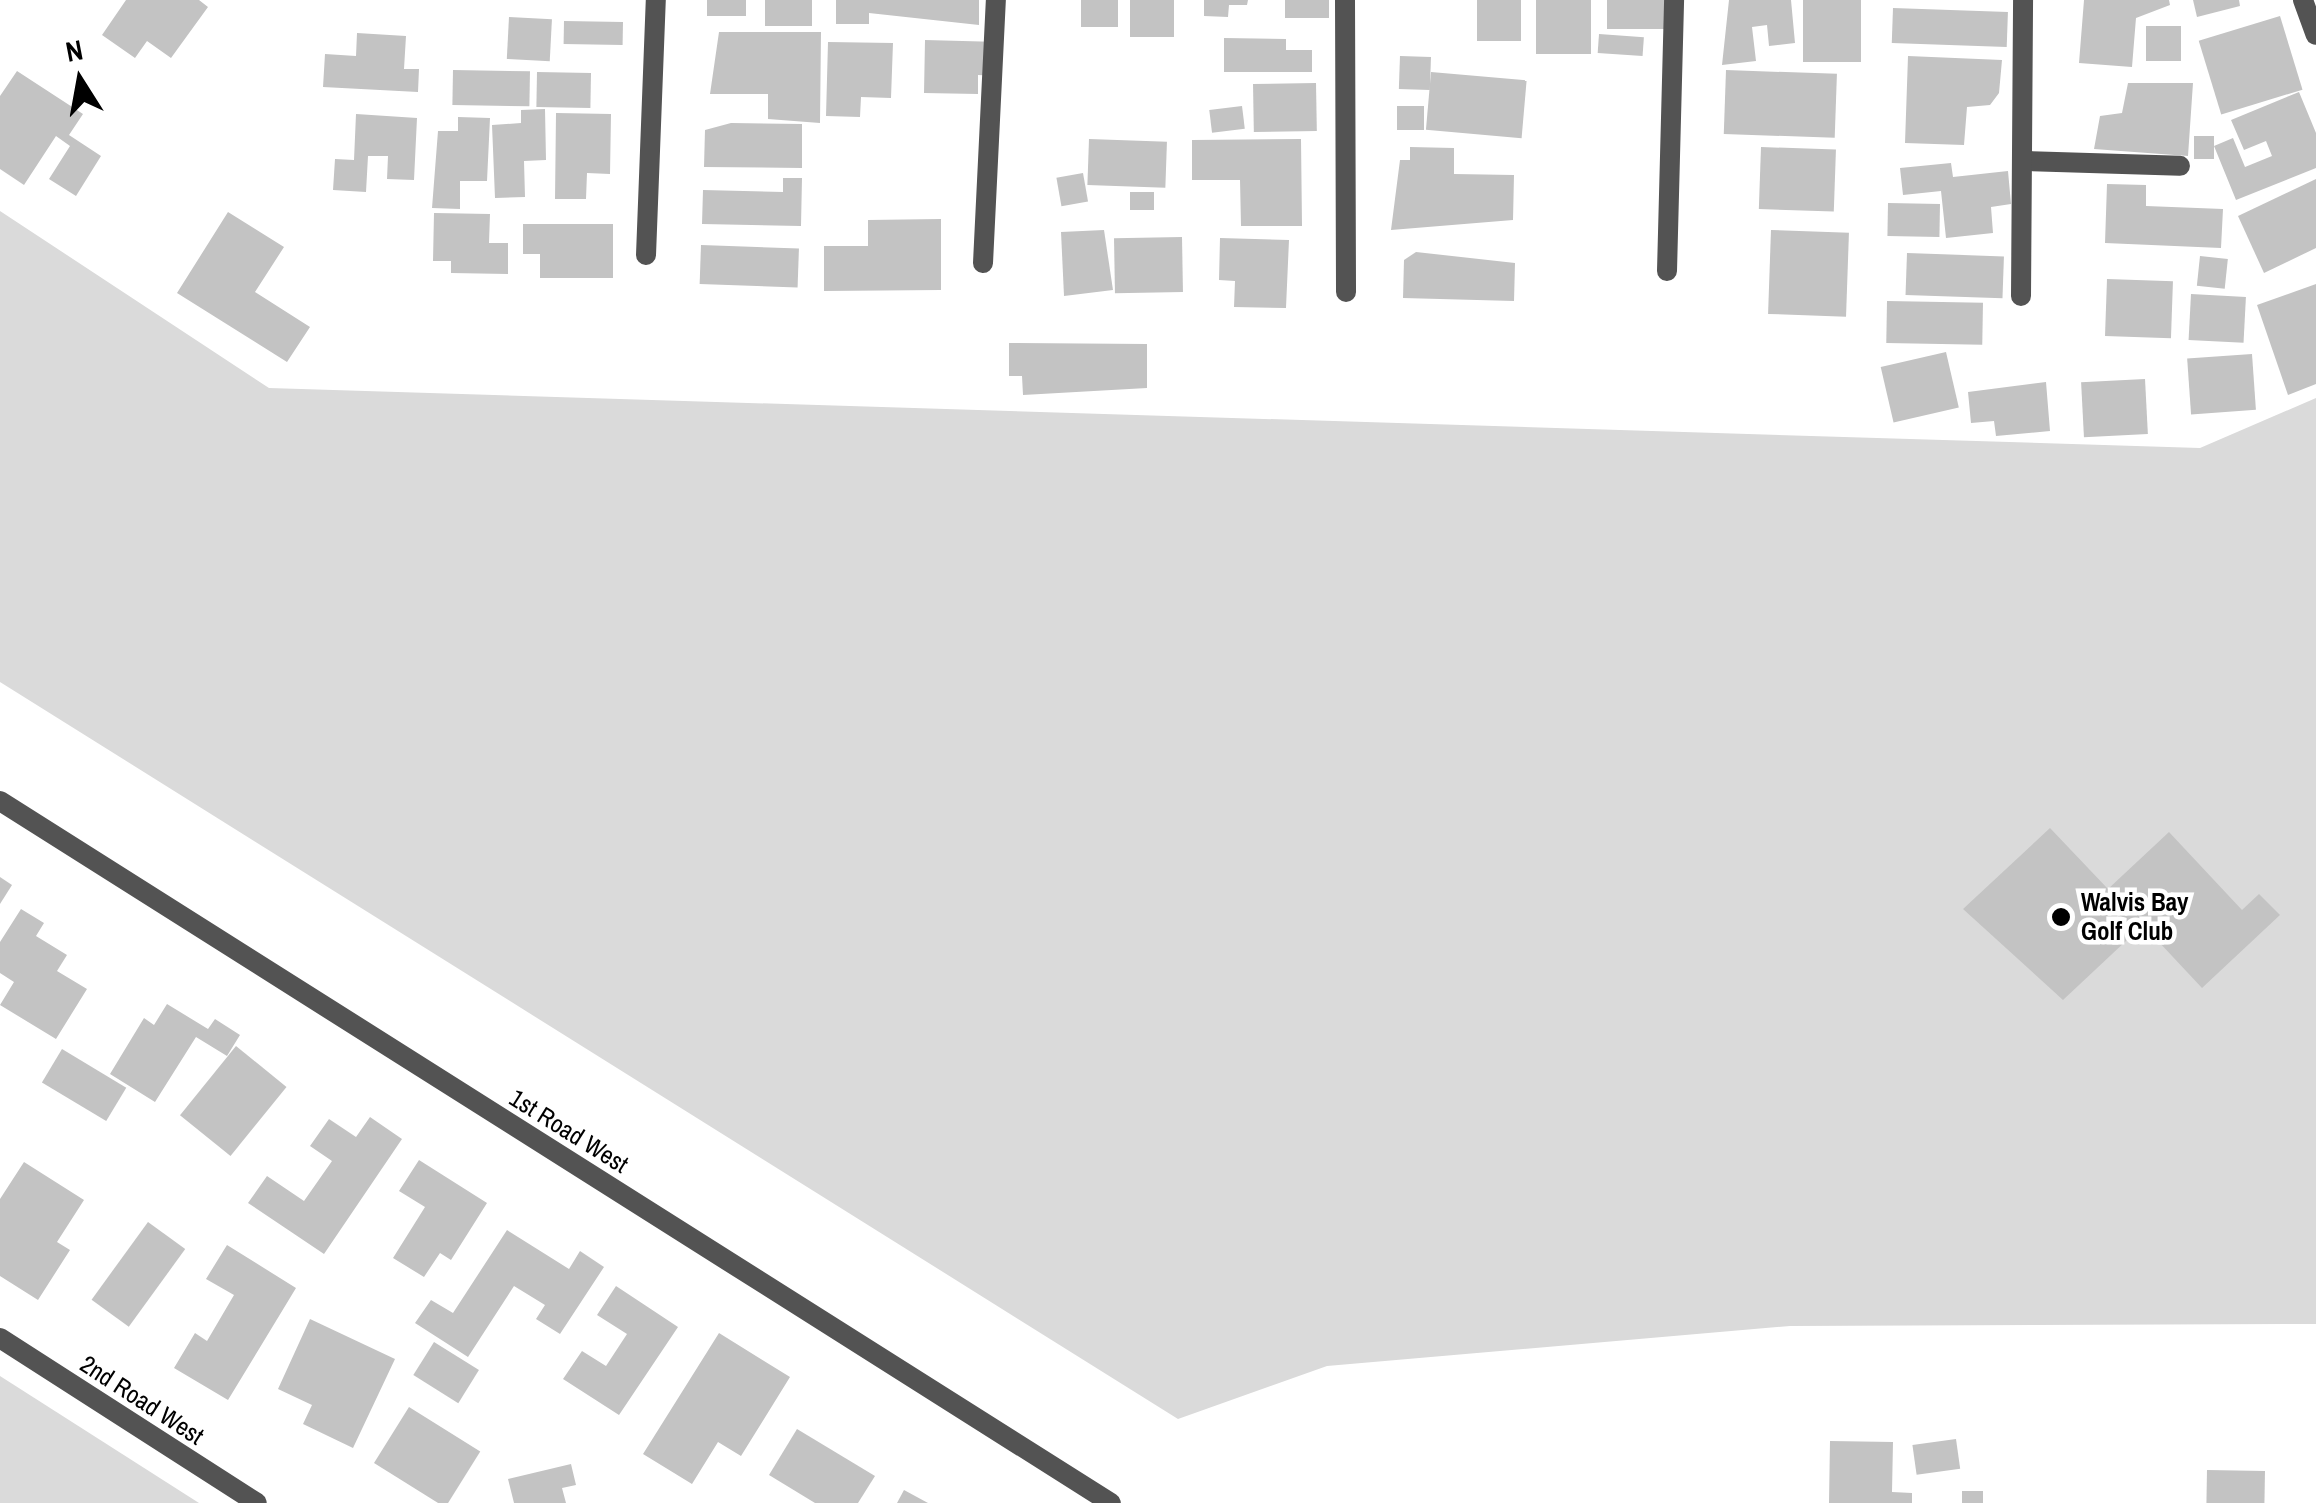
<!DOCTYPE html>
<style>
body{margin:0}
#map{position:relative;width:2316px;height:1503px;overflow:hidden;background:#fff;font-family:"Archivo Narrow",sans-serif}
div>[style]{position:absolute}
.green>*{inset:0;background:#dadada}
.building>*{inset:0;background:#c3c3c3;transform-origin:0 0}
.street>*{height:20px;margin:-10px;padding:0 10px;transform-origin:10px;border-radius:10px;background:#535353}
.dots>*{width:28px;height:28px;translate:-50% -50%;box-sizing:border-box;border:5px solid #fff;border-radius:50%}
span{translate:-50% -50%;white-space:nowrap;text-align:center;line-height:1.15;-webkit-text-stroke:9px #fff;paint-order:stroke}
.poi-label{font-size:25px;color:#000;font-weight:700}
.left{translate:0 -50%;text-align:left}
.street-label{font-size:25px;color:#000}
.north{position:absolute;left:30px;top:30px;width:100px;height:100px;-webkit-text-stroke:8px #fff;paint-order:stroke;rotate:349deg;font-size:28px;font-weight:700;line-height:40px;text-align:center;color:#000}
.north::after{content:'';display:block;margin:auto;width:35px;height:45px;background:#000;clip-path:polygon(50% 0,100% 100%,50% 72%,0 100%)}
</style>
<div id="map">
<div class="green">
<i style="clip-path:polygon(0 211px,269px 388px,2200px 448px,2316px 398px,2316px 1324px,1790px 1326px,1327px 1366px,1178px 1419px,0 682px)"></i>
<i style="clip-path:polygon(0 1376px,199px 1503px,0 1503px)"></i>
</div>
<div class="building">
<i style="clip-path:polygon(126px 0,199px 0,208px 7px,171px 58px,147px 41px,135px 58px,102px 35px)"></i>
<i style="left:707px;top:0;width:39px;height:16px"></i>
<i style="left:765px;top:0;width:47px;height:26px"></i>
<i style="clip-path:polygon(836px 0,979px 0,979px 25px,869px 13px,869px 24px,836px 24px)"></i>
<i style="left:1081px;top:0;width:37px;height:27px"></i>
<i style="left:1130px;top:0;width:44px;height:37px"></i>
<i style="clip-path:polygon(1204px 0,1248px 0,1247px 5px,1229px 5px,1228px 17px,1204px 16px)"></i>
<i style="left:1285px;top:0;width:44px;height:18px"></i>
<i style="left:1477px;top:0;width:44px;height:41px"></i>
<i style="left:1536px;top:0;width:55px;height:54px"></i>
<i style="left:1607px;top:0;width:59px;height:29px"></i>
<i style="clip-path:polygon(1729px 0,1791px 0,1795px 43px,1769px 46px,1767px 25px,1752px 27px,1756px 61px,1722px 65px)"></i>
<i style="left:1803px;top:0;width:58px;height:62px"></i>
<i style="clip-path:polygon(2084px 0,2169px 0,2170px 5px,2136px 18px,2132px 67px,2079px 63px)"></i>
<i style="clip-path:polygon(2193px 0,2239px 0,2240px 6px,2197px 17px)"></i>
<i style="left:1893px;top:8px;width:115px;height:35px;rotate:2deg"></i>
<i style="left:2280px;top:16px;width:77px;height:85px;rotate:73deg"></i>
<i style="left:509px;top:17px;width:43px;height:42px;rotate:3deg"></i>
<i style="left:564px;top:21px;width:59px;height:23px;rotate:1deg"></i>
<i style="left:2146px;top:26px;width:35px;height:35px"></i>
<i style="clip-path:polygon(719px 32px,821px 32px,820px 123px,768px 119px,768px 94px,710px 94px)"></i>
<i style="clip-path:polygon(357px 33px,406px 36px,404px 69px,419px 69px,418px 92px,323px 87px,325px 54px,356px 56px)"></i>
<i style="left:1599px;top:34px;width:45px;height:19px;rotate:4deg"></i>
<i style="clip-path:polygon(1224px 38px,1286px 39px,1286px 50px,1312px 50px,1312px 72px,1224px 72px)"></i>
<i style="clip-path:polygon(925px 40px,1000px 42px,998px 76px,978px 75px,978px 94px,924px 93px)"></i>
<i style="clip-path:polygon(828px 42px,893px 43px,891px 98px,861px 97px,860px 117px,826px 116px)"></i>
<i style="left:1400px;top:56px;width:31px;height:33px;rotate:2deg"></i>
<i style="clip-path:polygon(1908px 56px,2002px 60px,1999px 93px,1990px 105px,1967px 107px,1964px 145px,1905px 143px)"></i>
<i style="left:453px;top:70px;width:77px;height:35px;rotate:1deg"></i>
<i style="left:1726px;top:70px;width:111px;height:64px;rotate:2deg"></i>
<i style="clip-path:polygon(17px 71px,83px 114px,69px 135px,101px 156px,76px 196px,49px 179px,70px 146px,56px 136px,24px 185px,0 169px,0 96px)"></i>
<i style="left:537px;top:72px;width:54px;height:35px;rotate:1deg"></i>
<i style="left:1431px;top:72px;width:96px;height:58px;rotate:5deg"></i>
<i style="left:1316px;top:83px;width:48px;height:63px;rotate:89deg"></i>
<i style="clip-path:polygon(2128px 83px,2193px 83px,2188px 156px,2094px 149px,2100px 116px,2122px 113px)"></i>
<i style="clip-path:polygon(2299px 92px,2316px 133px,2316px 168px,2236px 200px,2214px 146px,2233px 138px,2245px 167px,2272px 156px,2266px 141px,2244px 150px,2231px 120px)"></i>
<i style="left:1242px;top:106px;width:23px;height:33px;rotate:83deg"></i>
<i style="left:1397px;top:106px;width:27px;height:24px"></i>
<i style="clip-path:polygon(545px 109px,546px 160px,524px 161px,525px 197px,495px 198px,492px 125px,521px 123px,521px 110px)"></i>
<i style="clip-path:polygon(556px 113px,611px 114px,610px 174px,587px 173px,586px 199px,555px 199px)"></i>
<i style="clip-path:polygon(356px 114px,417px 118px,414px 180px,387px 179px,388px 156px,368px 156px,366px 192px,333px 190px,335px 159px,354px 160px)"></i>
<i style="clip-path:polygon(458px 117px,490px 118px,487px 181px,460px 181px,460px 209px,432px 208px,438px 131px,458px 131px)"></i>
<i style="clip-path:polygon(731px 123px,802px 124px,802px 168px,704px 167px,705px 130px)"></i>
<i style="left:2194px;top:136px;width:20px;height:23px"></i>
<i style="left:1089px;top:139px;width:78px;height:46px;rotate:2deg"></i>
<i style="clip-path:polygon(1301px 139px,1302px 226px,1241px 226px,1240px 180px,1192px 180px,1192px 140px)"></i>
<i style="clip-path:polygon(1410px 147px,1454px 148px,1454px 174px,1514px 175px,1513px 220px,1391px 230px,1400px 160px,1410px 160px)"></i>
<i style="left:1761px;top:147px;width:75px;height:62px;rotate:2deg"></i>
<i style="clip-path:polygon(1951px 163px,1953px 177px,2008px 171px,2011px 204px,1991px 207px,1993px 233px,1946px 238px,1941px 191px,1903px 195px,1900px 168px)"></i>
<i style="left:1083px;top:173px;width:29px;height:27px;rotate:80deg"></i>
<i style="clip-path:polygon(783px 178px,802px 178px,801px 226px,702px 224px,703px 190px,783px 192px)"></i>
<i style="clip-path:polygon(2316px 179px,2316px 248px,2264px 273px,2238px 216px)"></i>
<i style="clip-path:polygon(2107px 184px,2146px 185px,2146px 206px,2223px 209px,2221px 248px,2105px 243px)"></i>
<i style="left:1130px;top:192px;width:24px;height:18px"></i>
<i style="left:1888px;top:203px;width:52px;height:33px;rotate:1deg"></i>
<i style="clip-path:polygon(228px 212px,284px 247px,255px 292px,310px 327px,287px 362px,177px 293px)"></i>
<i style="clip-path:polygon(434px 213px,490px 214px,489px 243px,508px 243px,508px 274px,451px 273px,451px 261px,433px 261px)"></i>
<i style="clip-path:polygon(941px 219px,941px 290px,824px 291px,824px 246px,868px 246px,868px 220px)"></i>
<i style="clip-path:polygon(523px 224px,613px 224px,613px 278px,540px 278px,540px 254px,523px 254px)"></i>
<i style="clip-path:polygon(1104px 230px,1113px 290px,1064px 296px,1061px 232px)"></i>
<i style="left:1771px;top:230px;width:78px;height:84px;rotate:2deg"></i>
<i style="left:1182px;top:237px;width:55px;height:68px;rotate:89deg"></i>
<i style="clip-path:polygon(1220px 238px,1289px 240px,1286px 308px,1234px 307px,1235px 281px,1219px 280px)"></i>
<i style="left:701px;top:245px;width:98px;height:39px;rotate:2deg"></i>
<i style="clip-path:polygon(1416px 252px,1515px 263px,1514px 301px,1403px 298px,1404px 260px)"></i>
<i style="left:1907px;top:253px;width:97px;height:42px;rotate:2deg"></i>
<i style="left:2200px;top:256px;width:28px;height:30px;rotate:6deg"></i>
<i style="left:2107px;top:279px;width:66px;height:57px;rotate:2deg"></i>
<i style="clip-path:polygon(2316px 284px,2316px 384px,2288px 395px,2257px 305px)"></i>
<i style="left:2191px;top:294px;width:55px;height:46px;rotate:3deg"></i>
<i style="left:1887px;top:301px;width:96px;height:42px;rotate:1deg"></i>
<i style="clip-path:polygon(1009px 343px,1147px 344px,1147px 388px,1023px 395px,1022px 376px,1009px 376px)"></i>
<i style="left:1946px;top:352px;width:57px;height:67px;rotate:77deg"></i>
<i style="left:2252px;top:354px;width:56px;height:65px;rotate:86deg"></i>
<i style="left:2145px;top:379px;width:55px;height:64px;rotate:87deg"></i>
<i style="clip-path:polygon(2046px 382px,2050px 431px,1996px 436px,1994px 421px,1971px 423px,1968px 392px)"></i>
<i style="clip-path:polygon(2050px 828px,2108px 889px,2169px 832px,2242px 910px,2259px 894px,2280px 915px,2202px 988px,2143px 925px,2063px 1000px,1963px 909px)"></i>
<i style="clip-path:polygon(0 877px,12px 885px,0 904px)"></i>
<i style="clip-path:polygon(21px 909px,44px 923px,36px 936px,67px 955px,57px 971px,87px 989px,56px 1039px,0 1005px,14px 982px,0 973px,0 942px)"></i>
<i style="clip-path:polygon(167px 1004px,208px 1029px,215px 1019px,240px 1035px,227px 1056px,196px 1037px,155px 1102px,110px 1074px,144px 1018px,154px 1025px)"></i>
<i style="left:236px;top:1046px;width:65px;height:89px;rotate:39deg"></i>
<i style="left:62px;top:1049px;width:75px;height:39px;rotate:31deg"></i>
<i style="clip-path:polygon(370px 1117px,402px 1139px,324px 1254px,248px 1203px,267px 1176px,304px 1201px,332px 1161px,310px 1146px,329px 1119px,356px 1137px)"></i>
<i style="clip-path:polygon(419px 1160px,487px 1203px,451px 1260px,440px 1253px,424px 1277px,393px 1258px,425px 1207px,399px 1191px)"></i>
<i style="clip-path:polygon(24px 1162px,84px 1200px,57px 1242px,70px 1250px,38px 1300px,0 1276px,0 1199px)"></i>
<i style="left:148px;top:1222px;width:46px;height:96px;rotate:36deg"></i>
<i style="clip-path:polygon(507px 1230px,569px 1269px,580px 1251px,604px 1267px,560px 1334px,536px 1319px,545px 1305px,514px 1286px,468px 1357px,415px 1323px,431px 1300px,453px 1313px)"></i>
<i style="clip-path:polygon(227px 1245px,296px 1288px,228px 1400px,174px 1368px,195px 1333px,207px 1341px,234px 1295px,206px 1279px)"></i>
<i style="clip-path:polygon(616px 1286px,678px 1327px,619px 1415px,563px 1379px,582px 1351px,606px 1366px,627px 1334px,597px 1315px)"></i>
<i style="clip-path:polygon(310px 1319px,395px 1359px,353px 1448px,303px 1424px,312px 1405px,278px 1389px)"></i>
<i style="clip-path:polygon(719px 1333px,790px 1377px,741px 1456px,718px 1442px,692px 1484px,643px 1454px)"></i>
<i style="left:434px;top:1342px;width:53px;height:39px;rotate:32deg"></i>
<i style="left:409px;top:1407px;width:84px;height:66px;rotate:32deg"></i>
<i style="clip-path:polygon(797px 1429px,875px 1476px,858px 1503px,815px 1503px,769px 1475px)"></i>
<i style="left:1956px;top:1439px;width:30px;height:44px;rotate:82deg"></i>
<i style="clip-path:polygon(1830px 1441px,1893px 1442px,1892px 1492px,1912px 1493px,1912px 1503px,1829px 1503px)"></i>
<i style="clip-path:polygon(571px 1464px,576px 1485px,562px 1488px,566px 1503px,514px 1503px,508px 1479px)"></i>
<i style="left:2207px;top:1470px;width:58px;height:33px;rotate:1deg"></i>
<i style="clip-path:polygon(904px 1490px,928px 1503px,897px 1503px)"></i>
<i style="left:1962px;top:1491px;width:21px;height:12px"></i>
</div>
<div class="street">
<i style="left:1345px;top:0;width:292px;rotate:89.8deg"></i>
<i style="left:2303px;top:0;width:37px;rotate:70deg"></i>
<i style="left:2025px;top:161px;width:155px;rotate:1.8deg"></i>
<i style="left:646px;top:255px;width:255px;rotate:-87.8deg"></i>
<i style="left:983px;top:263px;width:263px;rotate:-87.2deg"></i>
<i style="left:1667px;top:271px;width:271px;rotate:-88.5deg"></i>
<i style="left:2021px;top:296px;width:296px;rotate:-89.6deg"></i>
<i style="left:0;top:801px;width:1314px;rotate:32.29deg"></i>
<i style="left:0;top:1338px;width:305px;rotate:32.7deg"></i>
</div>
<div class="dots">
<i style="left:2061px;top:917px;background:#000"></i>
</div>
<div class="poi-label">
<span class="left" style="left:2081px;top:917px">Walvis Bay<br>Golf Club</span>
</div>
<div class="street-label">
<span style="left:569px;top:1131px;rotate:32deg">1st Road West</span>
<span style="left:142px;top:1400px;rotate:33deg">2nd Road West</span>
</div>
<div class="north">N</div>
</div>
